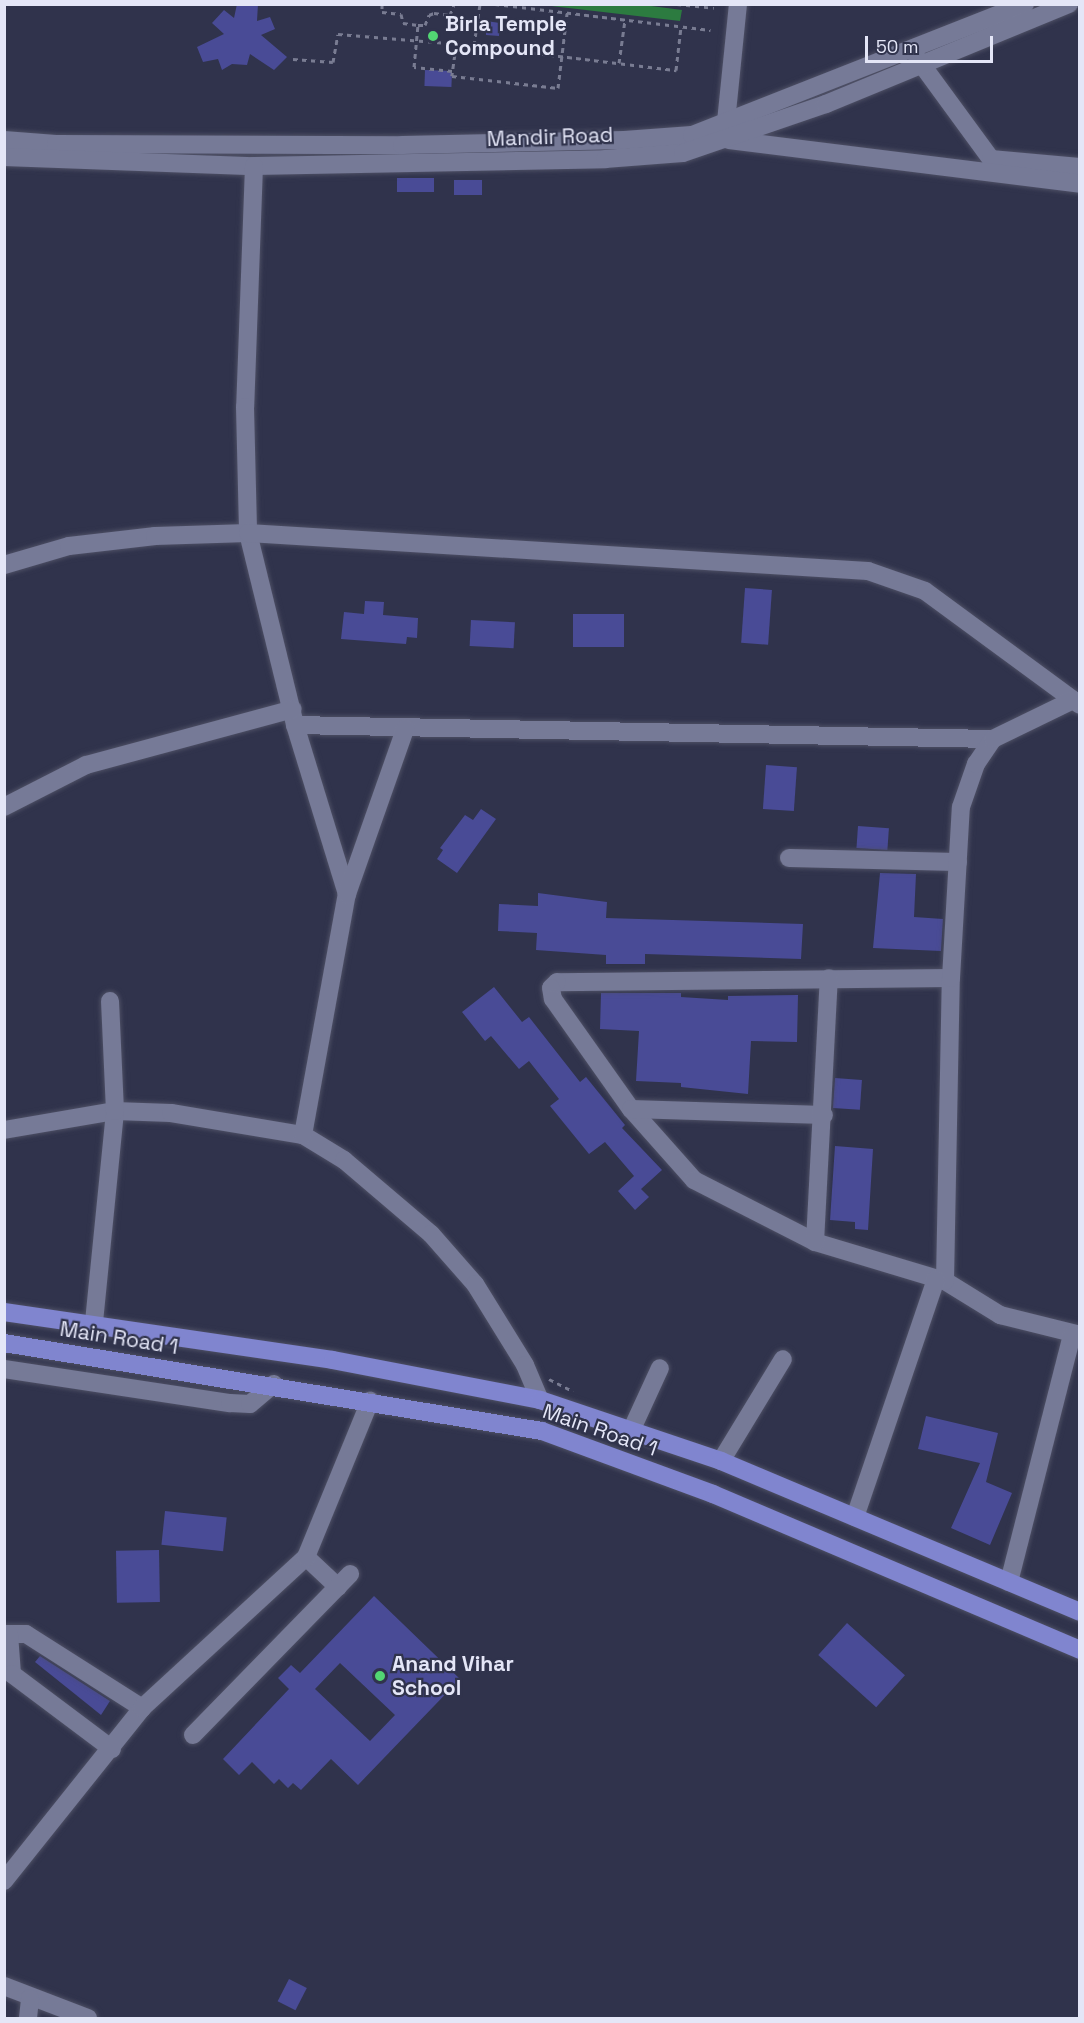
<!DOCTYPE html>
<style>
body{margin:0}
#map{position:relative;width:1084px;height:2023px;overflow:hidden;background:#30334c;font-family:"Space Grotesk",sans-serif}
div>[style]{position:absolute}
.water>*{inset:0;background:#2c7b40}
.building>*{inset:0;background:#494b96;transform-origin:0 0}
.path>*{height:3px;margin-top:-1.5px;transform-origin:0;background:repeating-linear-gradient(90deg,#797c92 0 4.5px,transparent 0 9px)}
.roads{filter:drop-shadow(0 0 2px #4d4f64) drop-shadow(0 0 2px #4d4f64)}
.minor>*{height:18px;margin:-9px;padding:0 9px;transform-origin:9px;border-radius:9px;background:#767a97}
.major>*{height:18px;margin:-9px;padding:0 9px;transform-origin:9px;border-radius:9px;background:#8085cf}
.dots>*{width:16px;height:16px;translate:-50% -50%;box-sizing:border-box;border:3px solid #30334c;border-radius:50%}
span{translate:-50% -50%;white-space:nowrap;text-align:center;line-height:1.15;-webkit-text-stroke:4.5px #30334c;paint-order:stroke}
.poi-label{font-size:21px;color:#e4e6f7;font-weight:700}
.left{translate:0 -50%;text-align:left}
.street-label{font-size:21px;color:#e4e6f7}
.frame{position:absolute;inset:0;border:6px solid #e4e6f7;pointer-events:none}
.scale{position:absolute;left:865px;top:36px;width:128px;height:27px;box-sizing:border-box;border:3px solid #e4e6f7;border-top:0;padding-left:8px;font-size:18px;line-height:21px;white-space:nowrap;color:#e4e6f7;-webkit-text-stroke:4px #30334c;paint-order:stroke}
</style>
<div id="map">
<div class="water">
<i style="clip-path:polygon(636px 4px,682px 10px,680px 21px,543px 5px)"></i>
</div>
<div class="building">
<i style="clip-path:polygon(237px 4px,258px 4px,257px 21px,270px 17px,275px 29px,261px 35px,287px 57px,274px 70px,250px 54px,247px 65px,232px 64px,222px 70px,218px 59px,203px 62px,197px 47px,224px 34px,212px 23px,224px 10px,234px 18px)"></i>
<i style="clip-path:polygon(486px 21px,500px 23px,499px 36px,486px 35px)"></i>
<i style="left:425px;top:70px;width:27px;height:16px;rotate:2deg"></i>
<i style="left:434px;top:178px;width:14px;height:37px;rotate:90deg"></i>
<i style="left:482px;top:180px;width:15px;height:28px;rotate:90deg"></i>
<i style="left:745px;top:588px;width:27px;height:55px;rotate:4deg"></i>
<i style="clip-path:polygon(365px 601px,384px 602px,383px 615px,418px 618px,417px 638px,407px 637px,406px 644px,341px 639px,344px 612px,364px 614px)"></i>
<i style="left:573px;top:614px;width:51px;height:33px"></i>
<i style="left:471px;top:620px;width:44px;height:26px;rotate:3deg"></i>
<i style="left:766px;top:765px;width:31px;height:44px;rotate:4deg"></i>
<i style="clip-path:polygon(481px 809px,496px 819px,457px 873px,437px 859px,443px 850px,440px 848px,465px 815px,473px 820px)"></i>
<i style="left:858px;top:826px;width:31px;height:22px;rotate:4deg"></i>
<i style="clip-path:polygon(880px 873px,916px 874px,914px 917px,943px 919px,941px 951px,873px 948px)"></i>
<i style="clip-path:polygon(538px 893px,607px 902px,606px 918px,803px 924px,801px 959px,645px 954px,645px 964px,606px 964px,606px 955px,536px 950px,537px 933px,498px 931px,499px 904px,538px 906px)"></i>
<i style="clip-path:polygon(494px 987px,522px 1022px,529px 1017px,580px 1082px,586px 1077px,625px 1125px,622px 1128px,662px 1170px,641px 1189px,649px 1197px,635px 1210px,618px 1191px,634px 1176px,605px 1142px,589px 1154px,550px 1106px,559px 1099px,529px 1061px,519px 1069px,491px 1036px,485px 1041px,462px 1012px)"></i>
<i style="clip-path:polygon(601px 993px,681px 993px,681px 997px,728px 1000px,728px 996px,798px 995px,797px 1042px,751px 1041px,748px 1094px,681px 1087px,681px 1083px,636px 1081px,639px 1031px,600px 1029px)"></i>
<i style="left:835px;top:1078px;width:27px;height:30px;rotate:4deg"></i>
<i style="clip-path:polygon(835px 1146px,873px 1149px,868px 1230px,855px 1229px,855px 1222px,830px 1220px)"></i>
<i style="clip-path:polygon(926px 1416px,998px 1433px,986px 1482px,1012px 1493px,990px 1545px,951px 1528px,980px 1463px,918px 1449px)"></i>
<i style="left:165px;top:1511px;width:62px;height:34px;rotate:6deg"></i>
<i style="left:159px;top:1550px;width:52px;height:43px;rotate:89deg"></i>
<i style="clip-path:polygon(evenodd,374px 1596px,460px 1679px,358px 1785px,331px 1759px,301px 1790px,293px 1783px,288px 1788px,279px 1779px,274px 1784px,252px 1762px,239px 1775px,223px 1759px,289px 1689px,278px 1678px,291px 1665px,300px 1673px,374px 1596px,340px 1663px,395px 1715px,370px 1741px,315px 1689px,340px 1663px)"></i>
<i style="left:847px;top:1623px;width:78px;height:43px;rotate:42deg"></i>
<i style="clip-path:polygon(40px 1656px,110px 1701px,101px 1715px,35px 1662px)"></i>
<i style="left:289px;top:1979px;width:20px;height:25px;rotate:27deg"></i>
</div>
<div class="path">
<i style="left:382px;top:4px;width:8px;rotate:90deg"></i>
<i style="left:382px;top:12px;width:19px;rotate:6deg"></i>
<i style="left:401px;top:14px;width:9px;rotate:77deg"></i>
<i style="left:403px;top:23px;width:15px;rotate:8deg"></i>
<i style="left:495px;top:4px;width:217px;rotate:6.9deg"></i>
<i style="left:677px;top:4px;width:37px;rotate:6deg"></i>
<i style="left:474px;top:45px;width:41px;rotate:-81.7deg"></i>
<i style="left:456px;top:46px;width:30px;rotate:98deg"></i>
<i style="left:452px;top:76px;width:107px;rotate:6.5deg"></i>
<i style="left:558px;top:88px;width:75px;rotate:-83.1deg"></i>
<i style="left:293px;top:59px;width:40px;rotate:4.3deg"></i>
<i style="left:333px;top:62px;width:28px;rotate:-80deg"></i>
<i style="left:338px;top:34px;width:122px;rotate:4.7deg"></i>
<i style="left:460px;top:44px;width:218px;rotate:6.9deg"></i>
<i style="left:676px;top:70px;width:43px;rotate:-83.4deg"></i>
<i style="left:619px;top:63px;width:43px;rotate:-82.1deg"></i>
<i style="left:452px;top:71px;width:38px;rotate:-174deg"></i>
<i style="left:414px;top:67px;width:42px;rotate:-84.6deg"></i>
<i style="left:418px;top:25px;width:7px"></i>
<i style="left:425px;top:25px;width:11px;rotate:-68deg"></i>
<i style="left:429px;top:15px;width:5px;rotate:-22deg"></i>
<i style="left:434px;top:13px;width:16px;rotate:7deg"></i>
<i style="left:450px;top:15px;width:12px;rotate:-70deg"></i>
<i style="left:549px;top:1379px;width:27px;rotate:27deg"></i>
</div>
<div class="roads">
<div class="minor">
<i style="left:917px;top:58px;width:125px;rotate:53.8deg"></i>
<i style="left:991px;top:159px;width:89px;rotate:5.1deg"></i>
<i style="left:726px;top:122px;width:119px;rotate:-84.2deg"></i>
<i style="left:4px;top:140px;width:52px;rotate:4.4deg"></i>
<i style="left:56px;top:144px;width:346px;rotate:0.2deg"></i>
<i style="left:402px;top:145px;width:222px;rotate:-1.3deg"></i>
<i style="left:624px;top:140px;width:68px;rotate:-4.2deg"></i>
<i style="left:692px;top:135px;width:358px;rotate:-21.5deg"></i>
<i style="left:729px;top:140px;width:354px;rotate:7.1deg"></i>
<i style="left:4px;top:157px;width:250px;rotate:2.1deg"></i>
<i style="left:254px;top:166px;width:351px;rotate:-1.1deg"></i>
<i style="left:605px;top:159px;width:78px;rotate:-4.4deg"></i>
<i style="left:683px;top:153px;width:151px;rotate:-18.9deg"></i>
<i style="left:826px;top:104px;width:263px;rotate:-22.4deg"></i>
<i style="left:254px;top:166px;width:241px;rotate:92.1deg"></i>
<i style="left:245px;top:407px;width:126px;rotate:88.6deg"></i>
<i style="left:248px;top:533px;width:198px;rotate:76.2deg"></i>
<i style="left:295px;top:725px;width:177px;rotate:72.9deg"></i>
<i style="left:4px;top:565px;width:68px;rotate:-16.3deg"></i>
<i style="left:69px;top:546px;width:87px;rotate:-6.6deg"></i>
<i style="left:155px;top:536px;width:93px;rotate:-1.8deg"></i>
<i style="left:248px;top:533px;width:621px;rotate:3.51deg"></i>
<i style="left:868px;top:571px;width:60px;rotate:19.3deg"></i>
<i style="left:925px;top:591px;width:192px;rotate:36.3deg"></i>
<i style="left:295px;top:725px;width:698px;rotate:1.15deg"></i>
<i style="left:4px;top:807px;width:92px;rotate:-27.1deg"></i>
<i style="left:86px;top:765px;width:214px;rotate:-15.1deg"></i>
<i style="left:789px;top:858px;width:169px;rotate:1.4deg"></i>
<i style="left:951px;top:978px;width:394px;rotate:179.4deg"></i>
<i style="left:557px;top:982px;width:8px;rotate:135deg"></i>
<i style="left:551px;top:988px;width:11px;rotate:80deg"></i>
<i style="left:553px;top:999px;width:135px;rotate:54.7deg"></i>
<i style="left:631px;top:1109px;width:95px;rotate:48.4deg"></i>
<i style="left:694px;top:1180px;width:136px;rotate:27.1deg"></i>
<i style="left:815px;top:1242px;width:136px;rotate:16.7deg"></i>
<i style="left:945px;top:1281px;width:65px;rotate:31.7deg"></i>
<i style="left:1000px;top:1315px;width:82px;rotate:14deg"></i>
<i style="left:631px;top:1109px;width:193px;rotate:1.8deg"></i>
<i style="left:4px;top:1130px;width:113px;rotate:-9.7deg"></i>
<i style="left:115px;top:1111px;width:56px;rotate:2deg"></i>
<i style="left:171px;top:1113px;width:134px;rotate:9.5deg"></i>
<i style="left:303px;top:1135px;width:48px;rotate:31.4deg"></i>
<i style="left:344px;top:1160px;width:114px;rotate:40.4deg"></i>
<i style="left:431px;top:1234px;width:67px;rotate:48.7deg"></i>
<i style="left:475px;top:1284px;width:95px;rotate:58.3deg"></i>
<i style="left:525px;top:1365px;width:38px;rotate:67deg"></i>
<i style="left:303px;top:1135px;width:245px;rotate:-79.7deg"></i>
<i style="left:347px;top:894px;width:175px;rotate:-70.6deg"></i>
<i style="left:815px;top:1242px;width:264px;rotate:-87deg"></i>
<i style="left:945px;top:1281px;width:303px;rotate:-88.9deg"></i>
<i style="left:951px;top:978px;width:171px;rotate:-86.7deg"></i>
<i style="left:961px;top:807px;width:46px;rotate:-70.8deg"></i>
<i style="left:976px;top:764px;width:30px;rotate:-56deg"></i>
<i style="left:993px;top:739px;width:89px;rotate:-26deg"></i>
<i style="left:94px;top:1322px;width:212px;rotate:-84.3deg"></i>
<i style="left:115px;top:1111px;width:110px;rotate:-92.6deg"></i>
<i style="left:4px;top:1369px;width:229px;rotate:8.6deg"></i>
<i style="left:230px;top:1403px;width:20px;rotate:3deg"></i>
<i style="left:250px;top:1404px;width:31px;rotate:-40deg"></i>
<i style="left:631px;top:1431px;width:69px;rotate:-65.3deg"></i>
<i style="left:721px;top:1461px;width:119px;rotate:-58.7deg"></i>
<i style="left:855px;top:1517px;width:251px;rotate:-71.2deg"></i>
<i style="left:306px;top:1557px;width:44px;rotate:43.2deg"></i>
<i style="left:1009px;top:1582px;width:255px;rotate:-75.7deg"></i>
<i style="left:4px;top:1634px;width:22px"></i>
<i style="left:26px;top:1634px;width:138px;rotate:32.5deg"></i>
<i style="left:4px;top:1638px;width:6px;rotate:-39deg"></i>
<i style="left:9px;top:1634px;width:40px;rotate:85.7deg"></i>
<i style="left:12px;top:1674px;width:125px;rotate:36.9deg"></i>
<i style="left:193px;top:1735px;width:225px;rotate:-45.7deg"></i>
<i style="left:4px;top:1881px;width:221px;rotate:-51.4deg"></i>
<i style="left:142px;top:1708px;width:223px;rotate:-42.6deg"></i>
<i style="left:306px;top:1557px;width:169px;rotate:-67.7deg"></i>
<i style="left:4px;top:1986px;width:90px;rotate:20.9deg"></i>
<i style="left:28px;top:2018px;width:20px;rotate:-84deg"></i>
</div>
<div class="major">
<i style="left:4px;top:1312px;width:332px;rotate:8.3deg"></i>
<i style="left:333px;top:1360px;width:211px;rotate:10.9deg"></i>
<i style="left:540px;top:1400px;width:191px;rotate:18.6deg"></i>
<i style="left:721px;top:1461px;width:389px;rotate:22.8deg"></i>
<i style="left:4px;top:1343px;width:545px;rotate:9.29deg"></i>
<i style="left:542px;top:1431px;width:182px;rotate:20.2deg"></i>
<i style="left:713px;top:1494px;width:399px;rotate:23deg"></i>
</div>
</div>
<div class="dots">
<i style="left:433px;top:36px;background:#52d673"></i>
<i style="left:380px;top:1676px;background:#52d673"></i>
</div>
<div class="poi-label">
<span class="left" style="left:445px;top:36px">Birla Temple<br>Compound</span>
<span class="left" style="left:392px;top:1676px">Anand Vihar<br>School</span>
</div>
<div class="street-label">
<span style="left:550px;top:137px;rotate:-2deg">Mandir Road</span>
<span style="left:119px;top:1338px;rotate:9deg">Main Road 1</span>
<span style="left:600px;top:1430px;rotate:19deg">Main Road 1</span>
</div>
<div class="frame"></div>
<div class="scale">50 m</div>
</div>
